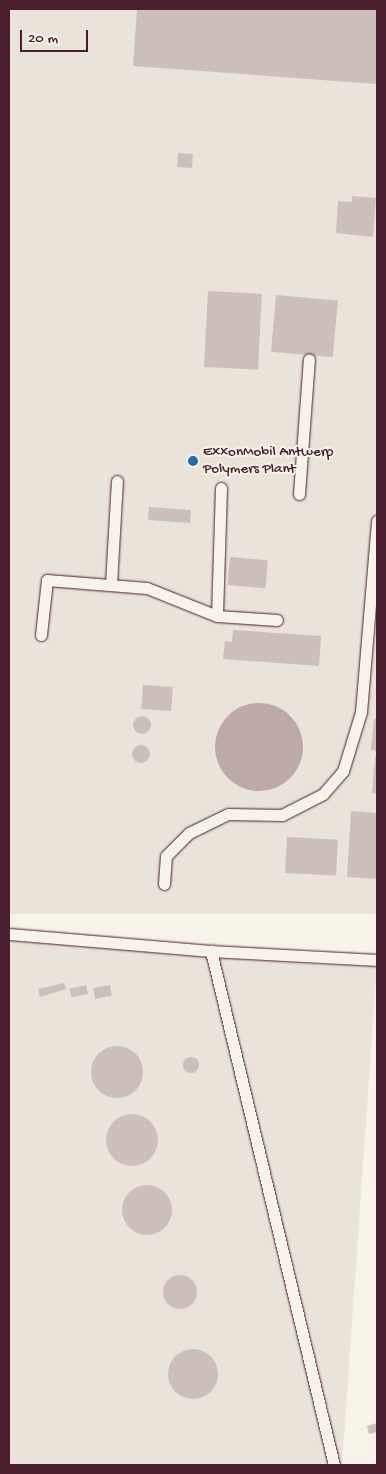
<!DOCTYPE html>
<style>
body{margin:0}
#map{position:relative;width:386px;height:1474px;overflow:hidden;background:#f7f3e8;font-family:"Gochi Hand",sans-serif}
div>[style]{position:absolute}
.built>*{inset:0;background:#eae3da;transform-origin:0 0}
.water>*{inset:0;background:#bcaaa7}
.round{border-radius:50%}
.building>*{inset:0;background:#ccbfb9;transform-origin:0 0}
.roads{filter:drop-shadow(0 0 1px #4a1f2b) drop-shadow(0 0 1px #4a1f2b)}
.service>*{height:11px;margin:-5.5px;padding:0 5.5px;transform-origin:5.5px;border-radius:5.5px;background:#f7f3e8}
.dots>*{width:14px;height:14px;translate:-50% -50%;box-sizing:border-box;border:2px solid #f7f3e8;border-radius:50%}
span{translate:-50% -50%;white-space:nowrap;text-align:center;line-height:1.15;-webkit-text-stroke:4px #f7f3e8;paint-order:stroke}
.poi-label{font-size:15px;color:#4a1f2b}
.left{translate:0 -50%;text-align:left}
.frame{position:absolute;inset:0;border:10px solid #4a1f2b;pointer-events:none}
.scale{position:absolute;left:20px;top:30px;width:68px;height:22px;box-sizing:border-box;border:2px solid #4a1f2b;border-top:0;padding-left:6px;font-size:15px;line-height:18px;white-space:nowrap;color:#4a1f2b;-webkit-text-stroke:4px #f7f3e8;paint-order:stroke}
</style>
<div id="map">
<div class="built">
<i style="left:9px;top:9px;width:368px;height:905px"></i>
<i style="left:9px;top:937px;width:369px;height:528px;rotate:4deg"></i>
</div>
<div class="water">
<i class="round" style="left:215px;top:703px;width:88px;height:88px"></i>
</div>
<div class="building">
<i style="clip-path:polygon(137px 9px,377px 9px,377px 84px,133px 66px)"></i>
<i style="left:178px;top:153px;width:15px;height:14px;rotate:4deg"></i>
<i style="clip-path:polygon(352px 196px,376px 198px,373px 237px,336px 233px,338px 201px,352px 202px)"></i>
<i style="left:208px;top:291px;width:54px;height:76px;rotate:3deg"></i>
<i style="left:276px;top:295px;width:62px;height:57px;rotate:5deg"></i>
<i style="left:149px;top:507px;width:42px;height:13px;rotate:4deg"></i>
<i style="left:230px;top:557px;width:38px;height:28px;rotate:5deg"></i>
<i style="clip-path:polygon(233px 630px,321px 636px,319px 666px,223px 659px,225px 641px,232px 642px)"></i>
<i style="left:143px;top:685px;width:30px;height:24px;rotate:4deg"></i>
<i class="round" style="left:133px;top:716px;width:18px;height:18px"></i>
<i style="clip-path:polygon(374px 719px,377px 719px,377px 751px,371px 750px)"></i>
<i class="round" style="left:132px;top:745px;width:18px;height:18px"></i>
<i style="clip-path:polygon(375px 757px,377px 757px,377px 794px,372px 793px)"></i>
<i style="clip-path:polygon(351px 811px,377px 813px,377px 879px,347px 877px)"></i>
<i style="left:287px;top:837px;width:51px;height:36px;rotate:3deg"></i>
<i style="clip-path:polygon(64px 983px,66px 989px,40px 997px,38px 989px)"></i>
<i style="left:86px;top:985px;width:9px;height:17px;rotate:77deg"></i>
<i style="left:110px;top:985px;width:11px;height:17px;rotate:80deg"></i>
<i class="round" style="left:91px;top:1046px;width:52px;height:52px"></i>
<i class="round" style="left:183px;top:1057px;width:16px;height:16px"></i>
<i class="round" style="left:106px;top:1114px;width:52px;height:52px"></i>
<i class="round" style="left:122px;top:1185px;width:50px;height:50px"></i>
<i class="round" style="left:163px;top:1275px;width:34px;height:34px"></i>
<i class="round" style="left:168px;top:1349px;width:50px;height:50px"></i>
<i style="clip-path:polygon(377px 1423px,377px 1432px,369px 1434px,367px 1426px)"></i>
</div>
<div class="roads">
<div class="service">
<i style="left:221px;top:488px;width:128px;rotate:91.8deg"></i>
<i style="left:217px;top:616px;width:60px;rotate:3.8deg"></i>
<i style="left:299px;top:494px;width:135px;rotate:-85.8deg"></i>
<i style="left:111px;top:584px;width:103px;rotate:-86.7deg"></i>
<i style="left:41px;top:635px;width:55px;rotate:-83.8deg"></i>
<i style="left:47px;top:580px;width:100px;rotate:4.6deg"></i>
<i style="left:147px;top:588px;width:75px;rotate:21.8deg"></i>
<i style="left:164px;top:884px;width:28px;rotate:-86deg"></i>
<i style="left:166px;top:856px;width:33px;rotate:-45deg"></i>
<i style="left:189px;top:833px;width:43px;rotate:-26deg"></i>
<i style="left:228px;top:814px;width:54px;rotate:1.1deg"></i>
<i style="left:282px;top:815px;width:46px;rotate:-27.1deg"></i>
<i style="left:323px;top:794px;width:30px;rotate:-49deg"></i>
<i style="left:343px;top:771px;width:62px;rotate:-73deg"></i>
<i style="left:361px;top:712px;width:192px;rotate:-85.2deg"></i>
<i style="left:9px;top:934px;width:203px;rotate:4.8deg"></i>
<i style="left:334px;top:1465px;width:529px;rotate:-103.46deg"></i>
<i style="left:211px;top:951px;width:166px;rotate:3.1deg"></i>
</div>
</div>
<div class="dots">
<i style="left:193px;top:461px;background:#1f6fb2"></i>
</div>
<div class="poi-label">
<span class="left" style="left:203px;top:461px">ExxonMobil Antwerp<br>Polymers Plant</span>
</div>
<div class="frame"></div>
<div class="scale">20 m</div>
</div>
